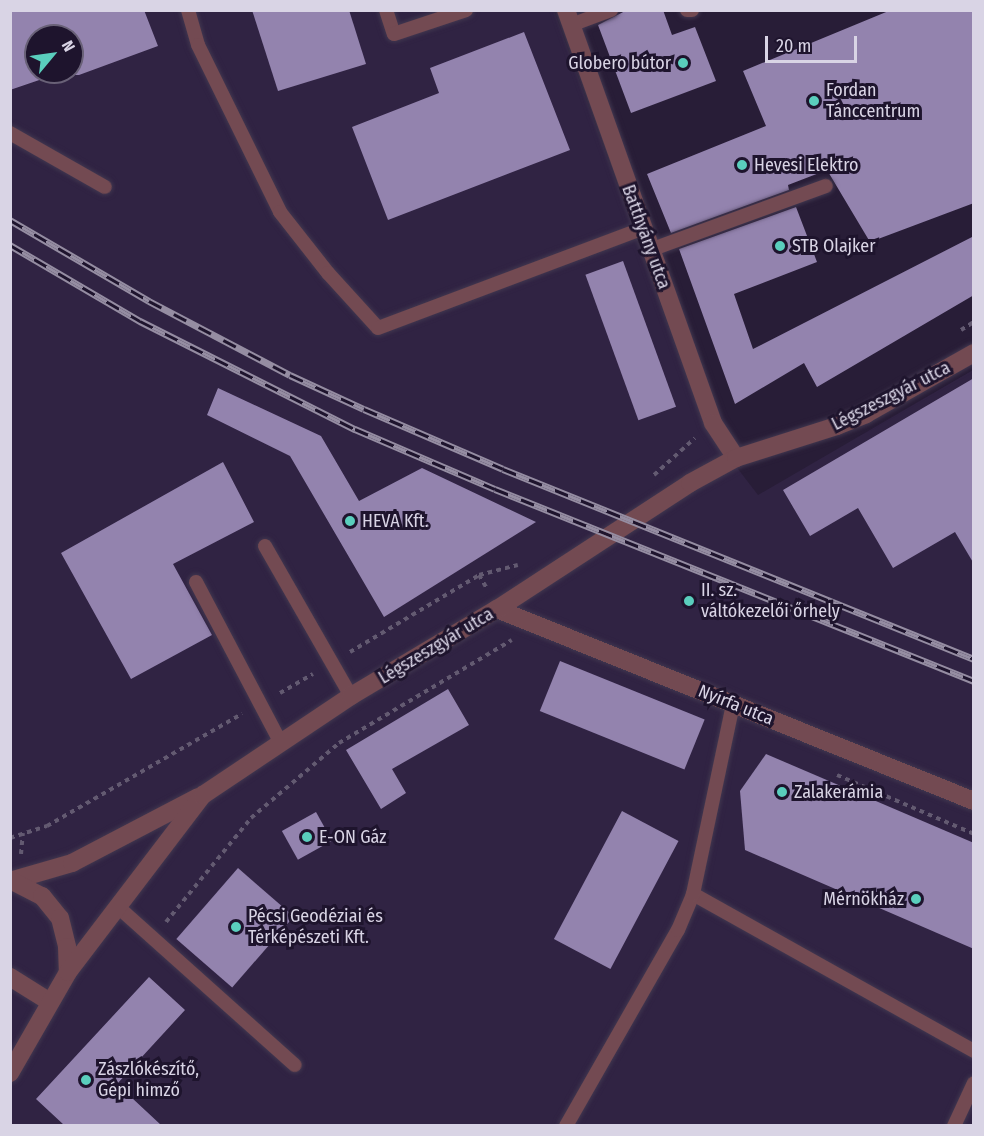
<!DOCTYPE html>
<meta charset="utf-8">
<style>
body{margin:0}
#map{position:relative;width:984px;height:1136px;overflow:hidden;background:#281d37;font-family:"Fira Sans Condensed",sans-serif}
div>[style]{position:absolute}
.built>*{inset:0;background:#302343}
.building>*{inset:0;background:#9383ae;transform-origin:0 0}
.path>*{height:4px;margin-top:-2px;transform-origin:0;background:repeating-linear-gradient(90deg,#635a71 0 4.5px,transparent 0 9px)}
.roads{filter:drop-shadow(0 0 2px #41374f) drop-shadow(0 0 2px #41374f)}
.lane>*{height:14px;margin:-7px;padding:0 7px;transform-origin:7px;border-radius:7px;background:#734a52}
.street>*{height:18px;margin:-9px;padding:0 9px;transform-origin:9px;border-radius:9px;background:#734a52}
.rail>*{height:7px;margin-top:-3.5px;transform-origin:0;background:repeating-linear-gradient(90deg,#1e142d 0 14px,#958da2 0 28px);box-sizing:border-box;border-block:2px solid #958da2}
.dots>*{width:16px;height:16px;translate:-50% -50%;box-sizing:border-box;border:3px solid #1e142d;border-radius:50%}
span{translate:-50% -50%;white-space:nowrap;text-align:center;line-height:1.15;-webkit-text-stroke:6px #1e142d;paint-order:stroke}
.poi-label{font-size:18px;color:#d9d4e5}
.right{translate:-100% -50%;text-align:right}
.left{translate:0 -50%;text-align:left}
.street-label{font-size:18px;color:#d9d4e5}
.frame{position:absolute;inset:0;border:12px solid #d9d4e5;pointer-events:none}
.north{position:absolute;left:24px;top:24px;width:60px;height:60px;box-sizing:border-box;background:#1e142d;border:2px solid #696177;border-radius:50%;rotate:61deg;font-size:16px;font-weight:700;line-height:24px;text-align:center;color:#d9d4e5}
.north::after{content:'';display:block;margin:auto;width:21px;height:27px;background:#5acebd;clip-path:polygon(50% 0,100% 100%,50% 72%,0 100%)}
.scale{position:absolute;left:765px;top:36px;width:92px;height:27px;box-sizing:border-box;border:3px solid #d9d4e5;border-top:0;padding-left:8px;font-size:18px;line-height:21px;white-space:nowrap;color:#d9d4e5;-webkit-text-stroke:4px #1e142d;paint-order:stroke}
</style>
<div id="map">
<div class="built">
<i style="clip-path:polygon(evenodd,10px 11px,554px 11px,705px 426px,758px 495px,973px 370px,973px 1125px,11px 1125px,10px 11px,36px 36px,72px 36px,72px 72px,36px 72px,36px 36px)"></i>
</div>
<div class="building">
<i style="clip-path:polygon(evenodd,10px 10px,144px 10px,158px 46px,79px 75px,54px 75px,10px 90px,10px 10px,36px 36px,72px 36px,72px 72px,36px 72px,36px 36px)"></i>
<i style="clip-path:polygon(252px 10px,349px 10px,366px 64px,278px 91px)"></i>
<i style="clip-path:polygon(627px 10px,663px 10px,672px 35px,695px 27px,716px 81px,631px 113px,598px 25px)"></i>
<i style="clip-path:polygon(891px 10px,974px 10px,974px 203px,870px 242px,827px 170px,788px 185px,789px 190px,671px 233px,647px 174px,766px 126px,743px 71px)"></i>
<i style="clip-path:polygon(524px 32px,570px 150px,388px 220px,352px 127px,439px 93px,430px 68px)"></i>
<i style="clip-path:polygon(796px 207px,817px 262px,734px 294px,753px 349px,974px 236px,974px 295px,817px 387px,804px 363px,735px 404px,679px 249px)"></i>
<i style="left:623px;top:261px;width:155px;height:40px;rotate:70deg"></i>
<i style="clip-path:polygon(974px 378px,974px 564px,955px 532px,893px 568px,858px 508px,810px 536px,783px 490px)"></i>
<i style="clip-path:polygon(218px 388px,321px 436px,359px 501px,422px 468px,536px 522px,384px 617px,290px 456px,207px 415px)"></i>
<i style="clip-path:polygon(223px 462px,254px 522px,173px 564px,212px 635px,131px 679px,61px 553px)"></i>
<i style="left:560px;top:661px;width:156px;height:54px;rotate:22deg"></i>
<i style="clip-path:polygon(448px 689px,469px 725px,392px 769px,406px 793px,381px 809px,346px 750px)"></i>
<i style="clip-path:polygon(766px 754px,974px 843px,974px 949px,745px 850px,740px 791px)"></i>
<i style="left:622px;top:811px;width:64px;height:145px;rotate:28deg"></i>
<i style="left:316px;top:812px;width:33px;height:39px;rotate:61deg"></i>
<i style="left:238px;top:868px;width:74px;height:94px;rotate:41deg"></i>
<i style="clip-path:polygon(149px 977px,185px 1010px,117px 1084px,161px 1125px,64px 1125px,36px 1099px)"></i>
</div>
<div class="path">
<i style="left:961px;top:330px;width:15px;rotate:-32deg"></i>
<i style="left:654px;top:475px;width:55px;rotate:-42.1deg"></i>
<i style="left:479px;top:575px;width:14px;rotate:60deg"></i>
<i style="left:350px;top:652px;width:150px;rotate:-30.8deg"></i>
<i style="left:479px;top:575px;width:40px;rotate:-14.4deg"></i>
<i style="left:280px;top:693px;width:38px;rotate:-30deg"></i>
<i style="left:837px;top:775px;width:149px;rotate:23.3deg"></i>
<i style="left:10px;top:838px;width:39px;rotate:-18deg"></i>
<i style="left:47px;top:826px;width:225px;rotate:-29.9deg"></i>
<i style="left:21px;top:854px;width:21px;rotate:-85deg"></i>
<i style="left:166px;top:922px;width:134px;rotate:-50.7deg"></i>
<i style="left:251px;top:818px;width:116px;rotate:-40.4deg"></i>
<i style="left:339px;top:743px;width:201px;rotate:-30.8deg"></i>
</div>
<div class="roads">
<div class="lane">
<i style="left:188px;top:10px;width:36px;rotate:74deg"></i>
<i style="left:198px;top:45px;width:186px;rotate:63.8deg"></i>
<i style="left:280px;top:212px;width:78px;rotate:51.8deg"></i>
<i style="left:328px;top:273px;width:74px;rotate:47.7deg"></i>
<i style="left:378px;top:328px;width:282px;rotate:-20.6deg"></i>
<i style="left:386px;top:10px;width:25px;rotate:72deg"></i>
<i style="left:394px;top:34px;width:76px;rotate:-18.4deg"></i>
<i style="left:687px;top:10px;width:5px"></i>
<i style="left:571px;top:25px;width:43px;rotate:-20.6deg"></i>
<i style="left:10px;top:133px;width:109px;rotate:29.6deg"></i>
<i style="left:650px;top:250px;width:187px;rotate:-20deg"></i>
<i style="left:265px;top:546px;width:173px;rotate:60.2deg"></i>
<i style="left:196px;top:582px;width:182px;rotate:62.2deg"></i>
<i style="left:693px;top:894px;width:322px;rotate:29.2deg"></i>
<i style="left:118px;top:907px;width:237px;rotate:41.8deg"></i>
<i style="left:566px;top:1126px;width:226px;rotate:-60.3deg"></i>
<i style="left:678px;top:930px;width:39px;rotate:-67deg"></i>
<i style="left:693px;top:894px;width:194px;rotate:-78.1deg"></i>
<i style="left:954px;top:1126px;width:47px;rotate:-65.1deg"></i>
</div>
<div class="street">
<i style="left:566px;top:10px;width:438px;rotate:70.4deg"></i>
<i style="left:713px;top:423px;width:42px;rotate:56.7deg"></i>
<i style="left:497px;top:609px;width:514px;rotate:21.93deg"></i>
<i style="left:10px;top:881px;width:65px;rotate:-16.2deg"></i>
<i style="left:72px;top:863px;width:142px;rotate:-27.6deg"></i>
<i style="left:12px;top:881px;width:34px;rotate:27deg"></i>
<i style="left:42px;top:896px;width:28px;rotate:51deg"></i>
<i style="left:60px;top:918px;width:30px;rotate:76deg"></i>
<i style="left:67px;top:947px;width:25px;rotate:88deg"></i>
<i style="left:10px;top:977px;width:47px;rotate:32deg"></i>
<i style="left:10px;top:1073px;width:116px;rotate:-60.1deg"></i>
<i style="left:68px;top:972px;width:223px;rotate:-52.7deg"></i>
<i style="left:203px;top:795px;width:178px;rotate:-33.8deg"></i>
<i style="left:351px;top:696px;width:170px;rotate:-30.8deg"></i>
<i style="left:497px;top:609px;width:230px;rotate:-33.1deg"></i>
<i style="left:690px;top:483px;width:52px;rotate:-28.5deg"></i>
<i style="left:736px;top:458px;width:106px;rotate:-17.6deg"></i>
<i style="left:837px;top:426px;width:31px;rotate:-22deg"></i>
<i style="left:866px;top:414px;width:124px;rotate:-29.5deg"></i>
</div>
</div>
<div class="rail">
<i style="left:10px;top:220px;width:161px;rotate:30.2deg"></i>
<i style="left:149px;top:301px;width:159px;rotate:27.7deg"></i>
<i style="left:290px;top:375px;width:81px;rotate:24.7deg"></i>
<i style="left:364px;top:409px;width:151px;rotate:23.3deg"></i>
<i style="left:503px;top:469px;width:508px;rotate:21.97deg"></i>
<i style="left:10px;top:245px;width:151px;rotate:30.3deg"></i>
<i style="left:140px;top:321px;width:241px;rotate:26.7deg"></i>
<i style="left:355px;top:429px;width:152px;rotate:23.2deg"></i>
<i style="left:495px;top:489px;width:516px;rotate:21.84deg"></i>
</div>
<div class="dots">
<i style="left:683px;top:63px;background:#5acebd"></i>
<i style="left:814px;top:101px;background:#5acebd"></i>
<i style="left:742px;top:165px;background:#5acebd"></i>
<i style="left:780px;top:246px;background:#5acebd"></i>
<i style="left:350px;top:521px;background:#5acebd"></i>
<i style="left:689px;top:601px;background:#5acebd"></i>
<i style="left:782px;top:792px;background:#5acebd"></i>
<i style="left:307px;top:837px;background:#5acebd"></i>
<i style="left:916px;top:899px;background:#5acebd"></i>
<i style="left:236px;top:927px;background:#5acebd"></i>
<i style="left:86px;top:1080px;background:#5acebd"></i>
</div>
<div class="poi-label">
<span class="right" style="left:671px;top:63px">Globero bútor</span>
<span class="left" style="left:826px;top:101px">Fordan<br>Tánccentrum</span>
<span class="left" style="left:754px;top:165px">Hevesi Elektro</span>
<span class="left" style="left:792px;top:246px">STB Olajker</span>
<span class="left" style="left:362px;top:521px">HEVA Kft.</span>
<span class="left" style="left:701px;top:601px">II. sz.<br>váltókezelői őrhely</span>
<span class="left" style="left:794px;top:792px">Zalakerámia</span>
<span class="left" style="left:319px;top:837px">E-ON Gáz</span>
<span class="right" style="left:904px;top:899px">Mérnökház</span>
<span class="left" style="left:248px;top:927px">Pécsi Geodéziai és<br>Térképészeti Kft.</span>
<span class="left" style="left:98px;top:1080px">Zászlókészítő,<br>Gépi himző</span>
</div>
<div class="street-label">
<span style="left:646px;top:237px;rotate:70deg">Batthyány utca</span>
<span style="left:891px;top:396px;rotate:-27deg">Légszeszgyár utca</span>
<span style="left:436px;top:646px;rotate:-31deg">Légszeszgyár utca</span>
<span style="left:736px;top:705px;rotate:22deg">Nyírfa utca</span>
</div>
<div class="frame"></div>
<div class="north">N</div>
<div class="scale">20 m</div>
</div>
